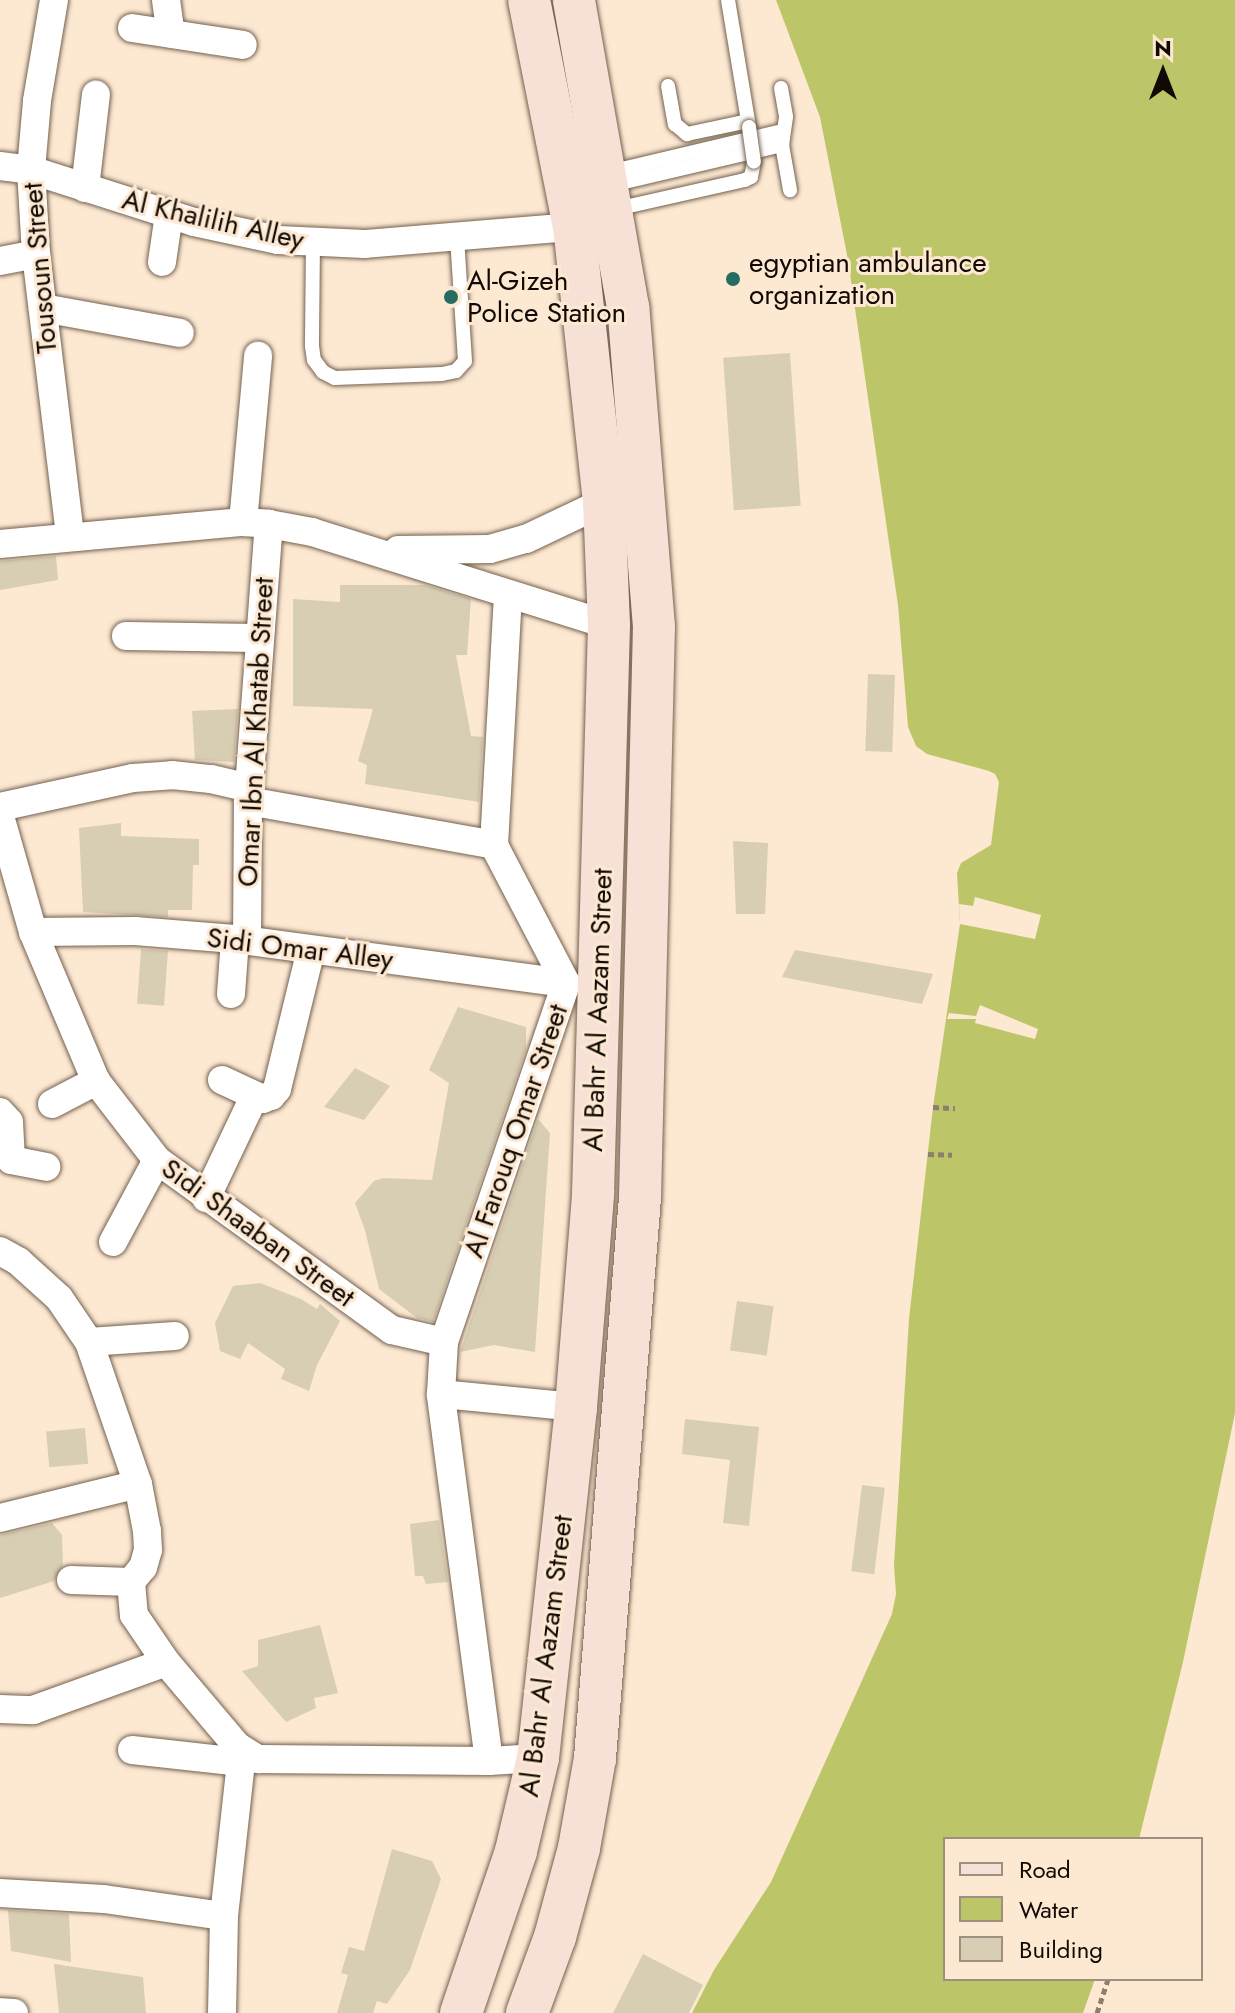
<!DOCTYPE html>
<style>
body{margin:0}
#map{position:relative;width:1235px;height:2013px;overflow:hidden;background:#fde8d2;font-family:Jost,sans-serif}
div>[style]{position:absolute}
.water>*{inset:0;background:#bcc668}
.pier>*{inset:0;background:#fde8d2}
.building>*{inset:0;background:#d8ceb4;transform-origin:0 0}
.path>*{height:5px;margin-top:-2.5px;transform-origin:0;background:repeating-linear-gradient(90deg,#8d7e70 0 6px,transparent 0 10px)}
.roads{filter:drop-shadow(0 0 2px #73614e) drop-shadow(0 0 2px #73614e)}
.service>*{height:14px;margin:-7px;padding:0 7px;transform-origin:7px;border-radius:7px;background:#fff}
.minor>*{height:28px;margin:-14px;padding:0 14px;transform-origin:14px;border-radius:14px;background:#fff}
.primary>*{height:42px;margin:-21px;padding:0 21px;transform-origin:21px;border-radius:21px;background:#f7e0d6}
.bridges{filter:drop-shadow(0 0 2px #73614e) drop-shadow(0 0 2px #73614e)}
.service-bridge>*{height:14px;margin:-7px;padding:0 7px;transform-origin:7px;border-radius:7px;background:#fff}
.dots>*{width:22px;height:22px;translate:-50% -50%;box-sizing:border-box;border:4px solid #fde8d2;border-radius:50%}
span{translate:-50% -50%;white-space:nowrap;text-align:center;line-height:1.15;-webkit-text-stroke:6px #fde8d2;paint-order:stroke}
.street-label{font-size:28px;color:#110a04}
.poi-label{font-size:28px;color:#110a04}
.left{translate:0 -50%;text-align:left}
.legend{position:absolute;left:943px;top:1837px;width:260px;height:144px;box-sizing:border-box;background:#fde8d2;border:2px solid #9f8f80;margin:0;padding:10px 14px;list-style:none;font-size:24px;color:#110a04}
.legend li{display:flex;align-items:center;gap:16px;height:40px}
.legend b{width:40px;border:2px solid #9f8f80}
.north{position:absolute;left:1123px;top:32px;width:80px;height:80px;-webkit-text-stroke:6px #fde8d2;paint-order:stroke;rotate:0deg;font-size:22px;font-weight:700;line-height:32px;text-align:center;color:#110a04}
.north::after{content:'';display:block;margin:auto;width:28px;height:36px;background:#110a04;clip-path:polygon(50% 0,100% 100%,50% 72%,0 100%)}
</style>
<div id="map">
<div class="water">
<i style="clip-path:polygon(776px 0,1235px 0,1235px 1413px,1183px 1662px,1139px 1839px,945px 1839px,945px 1979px,1095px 1979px,1083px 2013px,692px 2013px,714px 1970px,771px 1882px,892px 1614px,896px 1594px,894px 1565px,909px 1319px,933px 1107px,960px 924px,957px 873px,961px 863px,991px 845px,999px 782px,995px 774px,989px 771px,927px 754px,916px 746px,908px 727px,898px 605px,848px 260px,820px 117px)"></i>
</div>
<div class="pier">
<i style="clip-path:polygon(975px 897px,1041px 915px,1035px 939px,960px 924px,959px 904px,973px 906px)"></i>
<i style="clip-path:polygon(980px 1005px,1038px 1029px,1035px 1039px,975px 1023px,976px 1019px,947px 1019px,949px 1013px,976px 1016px)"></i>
</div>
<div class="building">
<i style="left:790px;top:353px;width:153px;height:67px;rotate:86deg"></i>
<i style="clip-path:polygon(56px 556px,58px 580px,0 590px,0 561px)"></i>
<i style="clip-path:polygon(340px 585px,425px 585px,471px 599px,467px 655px,456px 655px,471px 736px,483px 737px,479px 802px,365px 784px,367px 765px,358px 761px,373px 709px,293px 706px,293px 599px,340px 602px)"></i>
<i style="left:868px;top:674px;width:27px;height:77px;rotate:2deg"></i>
<i style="clip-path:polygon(238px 709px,234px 762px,195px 760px,192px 711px)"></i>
<i style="clip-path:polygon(121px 823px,121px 836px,199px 839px,199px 865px,193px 865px,192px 910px,168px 910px,168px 917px,83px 912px,79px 828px)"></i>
<i style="clip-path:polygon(733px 841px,768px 843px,765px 914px,736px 914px)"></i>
<i style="left:141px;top:949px;width:27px;height:55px;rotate:4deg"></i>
<i style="clip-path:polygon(795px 950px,933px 974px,922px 1004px,782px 977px)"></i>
<i style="clip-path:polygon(458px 1007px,526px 1027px,526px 1049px,433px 1322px,417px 1318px,379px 1289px,365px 1230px,355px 1203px,374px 1181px,383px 1178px,432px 1180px,449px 1083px,429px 1070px)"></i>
<i style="clip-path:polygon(355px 1068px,390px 1086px,364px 1120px,324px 1107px)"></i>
<i style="clip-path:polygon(538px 1119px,550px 1133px,535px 1352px,494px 1345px,460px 1352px)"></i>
<i style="clip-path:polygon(260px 1283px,301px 1299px,317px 1309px,320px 1304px,340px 1321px,317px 1365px,309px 1391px,281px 1379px,285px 1369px,248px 1343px,240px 1359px,220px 1351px,215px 1323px,233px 1286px)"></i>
<i style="left:737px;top:1301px;width:37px;height:50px;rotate:8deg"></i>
<i style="clip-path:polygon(685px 1419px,759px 1427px,749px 1526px,723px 1523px,730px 1460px,682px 1454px)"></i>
<i style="left:85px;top:1428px;width:36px;height:39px;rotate:85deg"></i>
<i style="left:862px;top:1485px;width:23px;height:87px;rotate:7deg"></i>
<i style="clip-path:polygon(439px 1520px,448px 1582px,426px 1584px,423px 1576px,415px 1576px,410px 1524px)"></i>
<i style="clip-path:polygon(52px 1523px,62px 1535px,63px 1565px,54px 1581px,0 1598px,0 1535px)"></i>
<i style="clip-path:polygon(320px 1625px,338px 1693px,314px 1698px,316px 1708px,286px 1722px,242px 1671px,258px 1666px,258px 1640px)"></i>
<i style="clip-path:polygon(392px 1849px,432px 1861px,441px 1879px,410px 1970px,387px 2004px,377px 2001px,373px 2013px,337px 2013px,348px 1975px,341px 1973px,349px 1947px,364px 1951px)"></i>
<i style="clip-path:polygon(8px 1910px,69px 1914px,71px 1962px,11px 1951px)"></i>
<i style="clip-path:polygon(643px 1954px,703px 1985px,689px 2013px,613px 2013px)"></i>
<i style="clip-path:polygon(54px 1964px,143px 1977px,146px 2013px,59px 2013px)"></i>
</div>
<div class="path">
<i style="left:933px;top:1107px;width:22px;rotate:3deg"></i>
<i style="left:928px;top:1154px;width:24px;rotate:2deg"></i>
<i style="left:1097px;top:2013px;width:36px;rotate:-72deg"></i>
</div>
<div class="roads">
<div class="service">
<i style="left:728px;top:0;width:129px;rotate:80.6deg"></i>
<i style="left:668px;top:86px;width:39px;rotate:80deg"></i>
<i style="left:675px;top:124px;width:16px;rotate:40deg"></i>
<i style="left:687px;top:134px;width:62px;rotate:-12deg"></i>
<i style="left:781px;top:88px;width:29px;rotate:80deg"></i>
<i style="left:786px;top:117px;width:28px;rotate:98deg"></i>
<i style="left:782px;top:145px;width:46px;rotate:79.9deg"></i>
<i style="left:609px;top:172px;width:179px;rotate:-13.3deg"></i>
<i style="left:612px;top:185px;width:175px;rotate:-13.2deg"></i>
<i style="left:616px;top:209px;width:132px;rotate:-12.7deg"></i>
<i style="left:745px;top:180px;width:7px;rotate:-27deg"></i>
<i style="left:751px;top:177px;width:15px;rotate:-79deg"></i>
<i style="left:313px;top:243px;width:103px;rotate:90.6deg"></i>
<i style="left:312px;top:346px;width:14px;rotate:82deg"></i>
<i style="left:314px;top:360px;width:15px;rotate:53deg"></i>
<i style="left:323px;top:372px;width:13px;rotate:27deg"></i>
<i style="left:335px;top:378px;width:107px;rotate:-2.1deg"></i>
<i style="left:442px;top:374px;width:14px;rotate:-12deg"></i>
<i style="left:456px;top:371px;width:13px;rotate:-48deg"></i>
<i style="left:465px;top:361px;width:124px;rotate:-93.7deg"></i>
</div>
<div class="minor">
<i style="left:54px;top:0;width:102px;rotate:99.6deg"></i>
<i style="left:37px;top:101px;width:69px;rotate:95deg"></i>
<i style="left:31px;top:170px;width:84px;rotate:86.6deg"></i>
<i style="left:36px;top:254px;width:284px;rotate:83.1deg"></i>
<i style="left:166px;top:0;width:34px;rotate:82deg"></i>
<i style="left:132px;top:28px;width:112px;rotate:8.7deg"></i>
<i style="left:0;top:166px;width:31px;rotate:7deg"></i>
<i style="left:31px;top:170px;width:171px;rotate:17.7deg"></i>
<i style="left:194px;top:222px;width:86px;rotate:12.1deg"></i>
<i style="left:278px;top:240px;width:87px;rotate:2.6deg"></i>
<i style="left:365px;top:244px;width:210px;rotate:-4.7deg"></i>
<i style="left:85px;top:188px;width:94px;rotate:-83.3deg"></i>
<i style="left:0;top:261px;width:37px;rotate:-11deg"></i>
<i style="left:162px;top:262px;width:49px;rotate:-81.7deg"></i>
<i style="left:43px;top:308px;width:139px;rotate:10.3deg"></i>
<i style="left:243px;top:522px;width:167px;rotate:-84.8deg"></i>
<i style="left:0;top:544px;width:244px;rotate:-5.2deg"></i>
<i style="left:243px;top:522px;width:26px;rotate:4deg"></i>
<i style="left:269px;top:524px;width:44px;rotate:10.5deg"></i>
<i style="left:312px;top:532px;width:311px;rotate:17.4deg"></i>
<i style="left:398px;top:550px;width:92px;rotate:-0.6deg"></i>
<i style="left:490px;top:549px;width:37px;rotate:-16deg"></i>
<i style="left:526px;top:539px;width:86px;rotate:-25.4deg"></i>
<i style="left:126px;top:636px;width:132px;rotate:0.9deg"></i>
<i style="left:248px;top:801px;width:250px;rotate:10.1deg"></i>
<i style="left:0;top:807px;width:136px;rotate:-12.3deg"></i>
<i style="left:133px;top:778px;width:39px;rotate:-4deg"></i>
<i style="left:172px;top:775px;width:39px;rotate:6deg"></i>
<i style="left:211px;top:779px;width:39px;rotate:13deg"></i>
<i style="left:0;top:816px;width:121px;rotate:74.1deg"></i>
<i style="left:33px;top:932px;width:162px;rotate:67.1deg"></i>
<i style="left:96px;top:1081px;width:100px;rotate:52.3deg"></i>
<i style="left:157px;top:1160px;width:290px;rotate:35.9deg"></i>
<i style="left:392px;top:1330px;width:53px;rotate:13deg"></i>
<i style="left:33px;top:932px;width:102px;rotate:-0.6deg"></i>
<i style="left:135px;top:931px;width:100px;rotate:4.6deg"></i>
<i style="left:235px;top:939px;width:334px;rotate:7.6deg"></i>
<i style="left:247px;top:941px;width:140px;rotate:-89.6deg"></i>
<i style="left:248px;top:801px;width:278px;rotate:-85.7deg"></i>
<i style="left:231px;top:994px;width:55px;rotate:-85.8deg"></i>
<i style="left:222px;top:1080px;width:45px;rotate:24.9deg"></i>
<i style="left:263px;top:1099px;width:9px;rotate:-21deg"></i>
<i style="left:271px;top:1096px;width:9px;rotate:-49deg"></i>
<i style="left:277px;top:1089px;width:143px;rotate:-76.3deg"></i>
<i style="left:52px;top:1104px;width:50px;rotate:-27.6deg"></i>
<i style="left:0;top:1112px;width:13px;rotate:48deg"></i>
<i style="left:9px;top:1122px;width:38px;rotate:87deg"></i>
<i style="left:11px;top:1160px;width:36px;rotate:11deg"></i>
<i style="left:206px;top:1198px;width:112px;rotate:-64.6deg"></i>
<i style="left:113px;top:1242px;width:93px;rotate:-61.8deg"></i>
<i style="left:0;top:1251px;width:21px;rotate:29deg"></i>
<i style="left:18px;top:1261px;width:55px;rotate:42.1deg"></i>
<i style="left:59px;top:1298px;width:53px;rotate:55.7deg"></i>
<i style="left:89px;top:1342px;width:150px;rotate:71deg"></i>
<i style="left:138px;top:1484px;width:48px;rotate:79.2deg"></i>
<i style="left:147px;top:1531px;width:19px;rotate:87deg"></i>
<i style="left:148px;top:1550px;width:18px;rotate:106deg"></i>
<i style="left:143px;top:1567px;width:19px;rotate:129deg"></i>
<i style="left:131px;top:1582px;width:33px;rotate:85deg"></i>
<i style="left:134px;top:1615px;width:57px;rotate:55.8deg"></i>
<i style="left:166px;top:1662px;width:110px;rotate:49.8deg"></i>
<i style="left:237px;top:1746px;width:25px;rotate:32deg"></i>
<i style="left:258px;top:1759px;width:231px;rotate:0.5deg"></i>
<i style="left:489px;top:1761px;width:49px;rotate:-3.5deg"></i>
<i style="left:89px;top:1342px;width:86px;rotate:-4deg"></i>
<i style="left:441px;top:1394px;width:136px;rotate:5.5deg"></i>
<i style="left:0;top:1518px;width:142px;rotate:-13.8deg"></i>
<i style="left:71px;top:1580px;width:60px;rotate:1.9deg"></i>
<i style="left:0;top:1709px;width:33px;rotate:2deg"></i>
<i style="left:33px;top:1710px;width:141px;rotate:-19.8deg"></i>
<i style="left:132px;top:1750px;width:110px;rotate:6.3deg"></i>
<i style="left:489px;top:1761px;width:370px;rotate:-97.5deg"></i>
<i style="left:441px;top:1394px;width:52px;rotate:-86.7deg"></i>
<i style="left:444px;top:1342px;width:379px;rotate:-71.2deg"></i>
<i style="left:566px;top:983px;width:156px;rotate:-117.6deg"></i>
<i style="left:494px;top:845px;width:250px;rotate:-86.8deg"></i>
<i style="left:0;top:1893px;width:104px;rotate:3.3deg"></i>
<i style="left:104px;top:1899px;width:121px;rotate:8.1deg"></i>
<i style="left:0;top:2012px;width:14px;rotate:4deg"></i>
<i style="left:222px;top:2013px;width:97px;rotate:-88.8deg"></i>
<i style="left:224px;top:1916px;width:165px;rotate:-83.7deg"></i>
</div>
<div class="primary">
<i style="left:461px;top:2013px;width:171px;rotate:-71.2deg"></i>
<i style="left:516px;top:1851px;width:96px;rotate:-76.7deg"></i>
<i style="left:538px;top:1758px;width:353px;rotate:-83.8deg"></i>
<i style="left:576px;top:1407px;width:214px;rotate:-85.4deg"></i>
<i style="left:593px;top:1194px;width:569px;rotate:-88.39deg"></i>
<i style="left:609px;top:625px;width:123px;rotate:-92.3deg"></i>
<i style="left:604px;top:502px;width:277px;rotate:-96.2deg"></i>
<i style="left:574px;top:227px;width:231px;rotate:-101.2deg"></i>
<i style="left:527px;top:2013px;width:81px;rotate:-69.8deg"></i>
<i style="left:555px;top:1937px;width:92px;rotate:-74.9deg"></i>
<i style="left:579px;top:1848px;width:91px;rotate:-79.9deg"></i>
<i style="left:595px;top:1758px;width:562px;rotate:-85.41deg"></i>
<i style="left:640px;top:1198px;width:571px;rotate:-88.6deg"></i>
<i style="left:654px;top:627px;width:321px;rotate:-94.6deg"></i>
<i style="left:628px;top:307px;width:312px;rotate:-100deg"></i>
</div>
</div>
<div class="bridges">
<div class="service-bridge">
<i style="left:749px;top:127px;width:35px;rotate:82deg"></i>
</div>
</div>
<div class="dots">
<i style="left:733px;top:279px;background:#256c63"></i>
<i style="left:451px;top:297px;background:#256c63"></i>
</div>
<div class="street-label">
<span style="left:213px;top:220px;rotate:13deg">Al Khalilih Alley</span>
<span style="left:40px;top:268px;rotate:-95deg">Tousoun Street</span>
<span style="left:256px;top:732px;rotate:-87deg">Omar Ibn Al Khatab Street</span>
<span style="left:300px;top:949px;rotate:7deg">Sidi Omar Alley</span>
<span style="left:598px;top:1010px;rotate:-88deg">Al Bahr Al Aazam Street</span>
<span style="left:516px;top:1131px;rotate:-71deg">Al Farouq Omar Street</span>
<span style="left:258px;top:1233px;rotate:36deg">Sidi Shaaban Street</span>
<span style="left:546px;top:1656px;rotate:-83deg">Al Bahr Al Aazam Street</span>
</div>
<div class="poi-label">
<span class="left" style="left:749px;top:279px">egyptian ambulance<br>organization</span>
<span class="left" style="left:467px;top:297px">Al-Gizeh<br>Police Station</span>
</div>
<ul class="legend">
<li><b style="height:10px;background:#f7e0d6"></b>Road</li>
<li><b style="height:22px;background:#bcc668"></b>Water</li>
<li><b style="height:22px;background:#d8ceb4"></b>Building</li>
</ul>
<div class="north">N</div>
</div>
